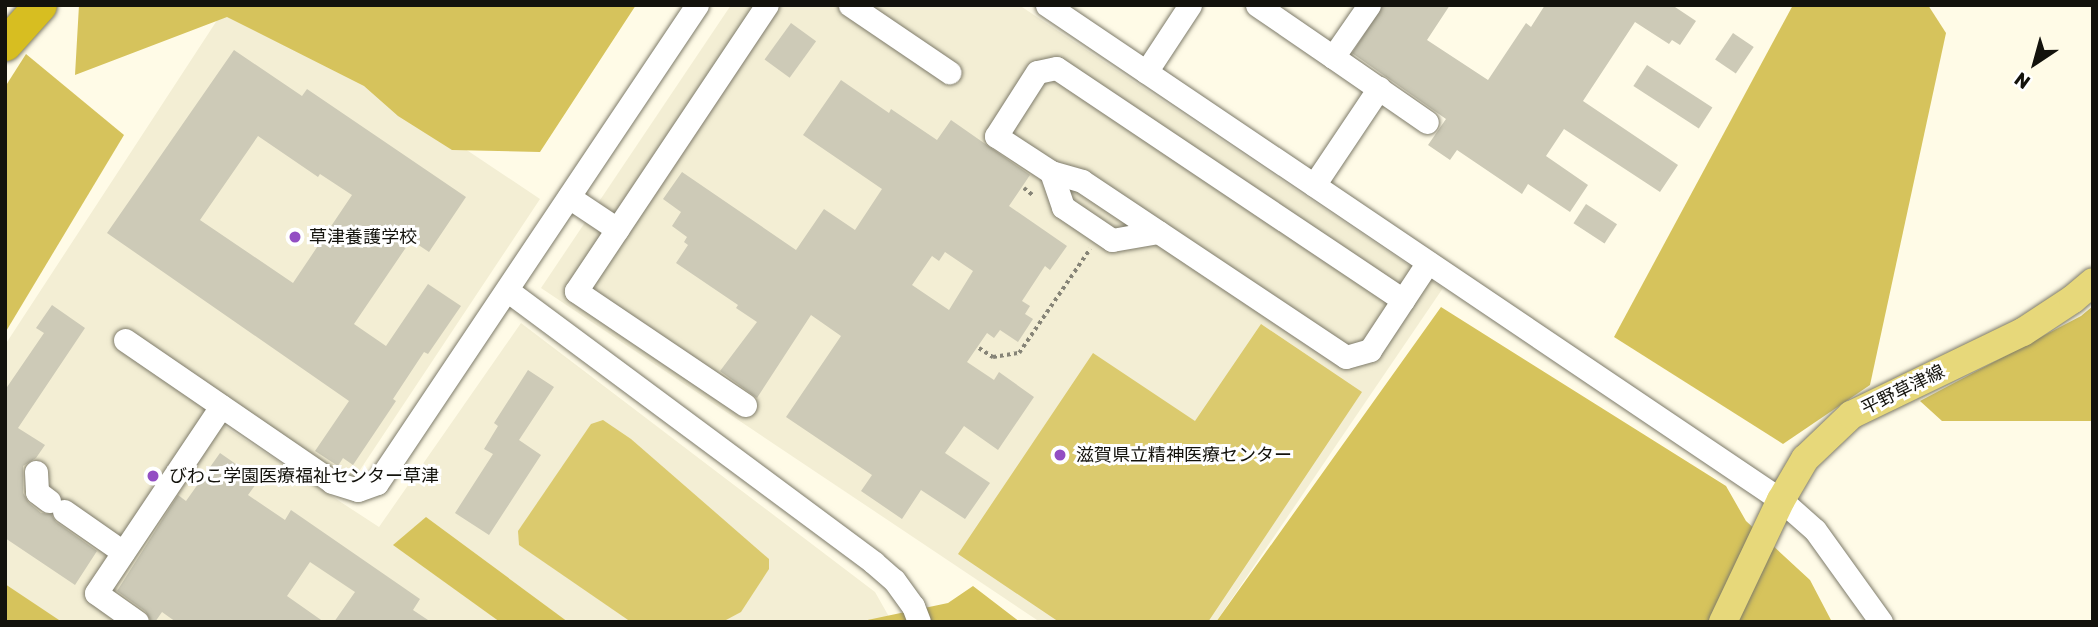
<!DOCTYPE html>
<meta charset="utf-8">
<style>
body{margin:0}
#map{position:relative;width:2098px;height:627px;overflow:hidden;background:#fffbe7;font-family:Rubik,"Noto Sans JP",sans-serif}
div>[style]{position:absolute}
.built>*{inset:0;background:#f3eed4}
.green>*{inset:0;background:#dbca6e}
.forest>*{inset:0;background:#d6c35c}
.building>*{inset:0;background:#cdcab7;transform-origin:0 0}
.path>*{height:3.5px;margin-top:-1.75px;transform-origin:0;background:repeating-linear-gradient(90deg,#868477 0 3.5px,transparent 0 7px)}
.roads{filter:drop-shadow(0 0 2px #7e7b6a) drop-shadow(0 0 2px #7e7b6a)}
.minor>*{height:23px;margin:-11.5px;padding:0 11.5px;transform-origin:11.5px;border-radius:11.5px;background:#fff}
.major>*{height:28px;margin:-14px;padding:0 14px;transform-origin:14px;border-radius:14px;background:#e7d87a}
.highway>*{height:33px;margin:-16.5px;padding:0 16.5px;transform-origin:16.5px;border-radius:16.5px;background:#d7be21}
.dots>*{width:19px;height:19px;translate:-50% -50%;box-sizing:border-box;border:4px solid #fff;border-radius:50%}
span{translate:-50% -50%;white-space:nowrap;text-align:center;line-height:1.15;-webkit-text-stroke:6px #fff;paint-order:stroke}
.poi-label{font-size:18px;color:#13120c}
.left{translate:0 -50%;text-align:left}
.street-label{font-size:18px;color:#13120c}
.frame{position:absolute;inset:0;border:7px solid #13120c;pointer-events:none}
.north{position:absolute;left:2000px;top:28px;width:70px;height:70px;-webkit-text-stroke:5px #fff;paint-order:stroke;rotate:216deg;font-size:19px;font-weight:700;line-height:28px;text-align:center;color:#13120c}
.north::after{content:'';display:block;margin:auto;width:24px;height:32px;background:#13120c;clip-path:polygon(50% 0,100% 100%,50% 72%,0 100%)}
</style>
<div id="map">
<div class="built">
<i style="clip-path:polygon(227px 5px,250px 5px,540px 199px,354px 479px,340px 475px,238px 404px,224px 426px,379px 527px,521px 323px,875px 592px,892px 622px,18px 622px,5px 613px,5px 345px)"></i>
<i style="clip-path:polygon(731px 5px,1019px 5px,1443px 288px,1216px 622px,1040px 622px,541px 288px)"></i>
</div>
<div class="green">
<i style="clip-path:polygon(1261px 324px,1362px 392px,1208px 622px,1059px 622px,958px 554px,1093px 353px,1195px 421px)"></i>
<i style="clip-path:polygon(603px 420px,631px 439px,769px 559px,769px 569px,741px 612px,726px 620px,714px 622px,631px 622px,519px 545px,518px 531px,591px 424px)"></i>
</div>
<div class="forest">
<i style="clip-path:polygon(79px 5px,636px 5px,540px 152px,452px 150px,398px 116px,364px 86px,227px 17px,75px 75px)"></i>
<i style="clip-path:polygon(1793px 5px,1928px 5px,1946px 33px,1870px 385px,1783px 444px,1614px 337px)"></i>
<i style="clip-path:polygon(26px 54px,124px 135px,5px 333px,5px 87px)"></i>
<i style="clip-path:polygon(2093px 306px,2093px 421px,1942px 421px,1920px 401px,2081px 316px)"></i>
<i style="clip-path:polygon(1441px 307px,1726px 486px,1746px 521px,1810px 580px,1832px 622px,1216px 622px)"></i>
<i style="clip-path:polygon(426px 517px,568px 622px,500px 622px,393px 545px)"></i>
<i style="clip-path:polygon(5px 584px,62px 622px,5px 622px)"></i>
<i style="clip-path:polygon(973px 586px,1020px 622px,858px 622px,948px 603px)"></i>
</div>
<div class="building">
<i style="clip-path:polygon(1383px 5px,1450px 5px,1427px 40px,1488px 80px,1526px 23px,1531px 27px,1545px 5px,1672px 5px,1696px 21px,1680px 45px,1672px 40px,1669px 44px,1635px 22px,1583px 101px,1678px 165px,1660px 192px,1564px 129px,1546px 156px,1588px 185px,1570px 212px,1528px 184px,1522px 194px,1457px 150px,1450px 160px,1428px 145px,1446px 119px,1352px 53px)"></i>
<i style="left:791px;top:23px;width:31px;height:45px;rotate:36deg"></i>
<i style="left:1733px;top:33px;width:25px;height:32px;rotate:34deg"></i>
<i style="clip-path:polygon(evenodd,234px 50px,302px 96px,307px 89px,466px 197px,429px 252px,411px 240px,354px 324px,386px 346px,428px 284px,461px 306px,428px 354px,424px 352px,393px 399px,396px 401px,353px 465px,343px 458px,338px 466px,315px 451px,349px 401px,107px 233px,234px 50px,258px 136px,318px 177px,320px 174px,352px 195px,293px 283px,200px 220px,258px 136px)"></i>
<i style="left:1647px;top:65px;width:78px;height:25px;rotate:33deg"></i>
<i style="clip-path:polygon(evenodd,841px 80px,889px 113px,891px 109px,937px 140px,951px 120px,1030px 175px,1009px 206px,1067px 246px,1050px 270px,1045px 266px,1022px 301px,1030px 306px,1025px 314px,1033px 319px,1018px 342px,1000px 330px,994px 338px,987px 333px,967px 362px,994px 380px,999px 372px,1034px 397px,998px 450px,964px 426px,945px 453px,990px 483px,965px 519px,921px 490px,902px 519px,861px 491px,872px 475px,786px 417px,841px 336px,811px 315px,757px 398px,720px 371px,757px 322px,736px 308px,738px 305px,676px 263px,688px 245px,684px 242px,687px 237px,672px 226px,681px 212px,663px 199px,682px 172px,796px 250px,824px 209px,855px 230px,882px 189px,803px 135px,841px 80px,945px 252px,973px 271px,949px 310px,912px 285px,932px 256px,939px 261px,945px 252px)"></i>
<i style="left:1586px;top:204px;width:37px;height:23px;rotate:33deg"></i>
<i style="clip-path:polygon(52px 305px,85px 328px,18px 428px,45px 445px,36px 458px,23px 466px,23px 493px,29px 503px,41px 513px,51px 514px,56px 522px,97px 551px,75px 585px,5px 538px,5px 390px,44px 333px,36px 328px)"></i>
<i style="clip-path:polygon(528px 370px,554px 387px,519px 440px,541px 455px,489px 535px,455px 513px,493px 454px,484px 449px,498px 426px,494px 423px)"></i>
<i style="clip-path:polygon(220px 453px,259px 480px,248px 495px,285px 520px,291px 510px,420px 599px,413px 610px,431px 622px,334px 622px,355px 592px,310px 562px,287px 596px,324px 622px,176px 622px,162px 612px,155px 622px,151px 621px,145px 611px,117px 591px,178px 495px,186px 501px)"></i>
</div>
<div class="path">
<i style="left:1024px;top:188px;width:13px;rotate:39deg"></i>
<i style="left:979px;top:348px;width:17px;rotate:33deg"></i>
<i style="left:993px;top:357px;width:26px;rotate:-9deg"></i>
<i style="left:1019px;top:353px;width:126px;rotate:-55.7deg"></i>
</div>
<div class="roads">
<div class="minor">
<i style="left:850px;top:5px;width:120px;rotate:34.1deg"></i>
<i style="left:1047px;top:5px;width:885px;rotate:34deg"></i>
<i style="left:1781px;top:500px;width:45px;rotate:41.4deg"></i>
<i style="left:1815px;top:530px;width:113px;rotate:54.3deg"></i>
<i style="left:1257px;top:5px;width:92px;rotate:34.4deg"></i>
<i style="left:1333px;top:57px;width:63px;rotate:-55.3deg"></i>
<i style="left:1333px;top:57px;width:114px;rotate:34.7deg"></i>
<i style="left:1146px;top:72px;width:80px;rotate:-56.7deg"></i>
<i style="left:1051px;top:172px;width:37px;rotate:71deg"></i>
<i style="left:1063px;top:207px;width:59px;rotate:34deg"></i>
<i style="left:1112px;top:240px;width:47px;rotate:-9.9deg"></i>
<i style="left:1314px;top:185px;width:117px;rotate:-56.2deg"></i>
<i style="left:569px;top:197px;width:58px;rotate:33.7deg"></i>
<i style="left:507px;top:290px;width:456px;rotate:36.6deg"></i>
<i style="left:873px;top:562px;width:28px;rotate:41deg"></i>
<i style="left:894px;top:580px;width:32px;rotate:54deg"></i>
<i style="left:913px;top:606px;width:17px;rotate:69deg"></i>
<i style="left:1403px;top:300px;width:417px;rotate:-146.2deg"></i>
<i style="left:1056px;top:68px;width:19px;rotate:168deg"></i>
<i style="left:1037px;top:72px;width:76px;rotate:122.6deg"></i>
<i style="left:996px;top:136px;width:66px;rotate:33.2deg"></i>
<i style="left:1051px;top:172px;width:32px;rotate:16deg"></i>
<i style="left:1082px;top:181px;width:317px;rotate:33.7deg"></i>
<i style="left:1346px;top:357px;width:25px;rotate:-16deg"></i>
<i style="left:1370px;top:350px;width:105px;rotate:-56.6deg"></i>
<i style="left:125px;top:340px;width:251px;rotate:34.4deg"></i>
<i style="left:332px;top:482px;width:27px;rotate:17deg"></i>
<i style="left:358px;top:490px;width:20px;rotate:-20deg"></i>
<i style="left:377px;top:483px;width:575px;rotate:-56.2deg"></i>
<i style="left:745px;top:405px;width:204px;rotate:-146deg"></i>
<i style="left:576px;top:291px;width:344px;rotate:-56.3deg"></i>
<i style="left:36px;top:472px;width:20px;rotate:87deg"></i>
<i style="left:37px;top:492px;width:15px;rotate:37deg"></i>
<i style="left:64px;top:511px;width:72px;rotate:34.8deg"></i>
<i style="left:137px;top:622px;width:50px;rotate:-144.7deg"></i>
<i style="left:96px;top:593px;width:225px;rotate:-56.2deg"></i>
</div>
<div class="major">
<i style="left:1723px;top:622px;width:135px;rotate:-64.6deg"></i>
<i style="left:1781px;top:500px;width:48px;rotate:-59.7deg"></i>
<i style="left:1805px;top:459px;width:64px;rotate:-43.7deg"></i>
<i style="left:1851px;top:415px;width:191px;rotate:-25.8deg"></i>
<i style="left:2023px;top:332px;width:60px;rotate:-33.4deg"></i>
<i style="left:2073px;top:299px;width:26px;rotate:-40deg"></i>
</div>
<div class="highway">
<i style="left:5px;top:44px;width:52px;rotate:-48.1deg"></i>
</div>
</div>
<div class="dots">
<i style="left:295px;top:237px;background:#934ec3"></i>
<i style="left:1060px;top:455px;background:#934ec3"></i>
<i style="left:153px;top:476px;background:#934ec3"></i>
</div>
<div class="poi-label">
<span class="left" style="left:309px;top:237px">草津養護学校</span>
<span class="left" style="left:1076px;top:455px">滋賀県立精神医療センター</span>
<span class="left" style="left:169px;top:476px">びわこ学園医療福祉センター草津</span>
</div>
<div class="street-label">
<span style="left:1903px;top:390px;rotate:-26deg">平野草津線</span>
</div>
<div class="frame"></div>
<div class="north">N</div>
</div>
